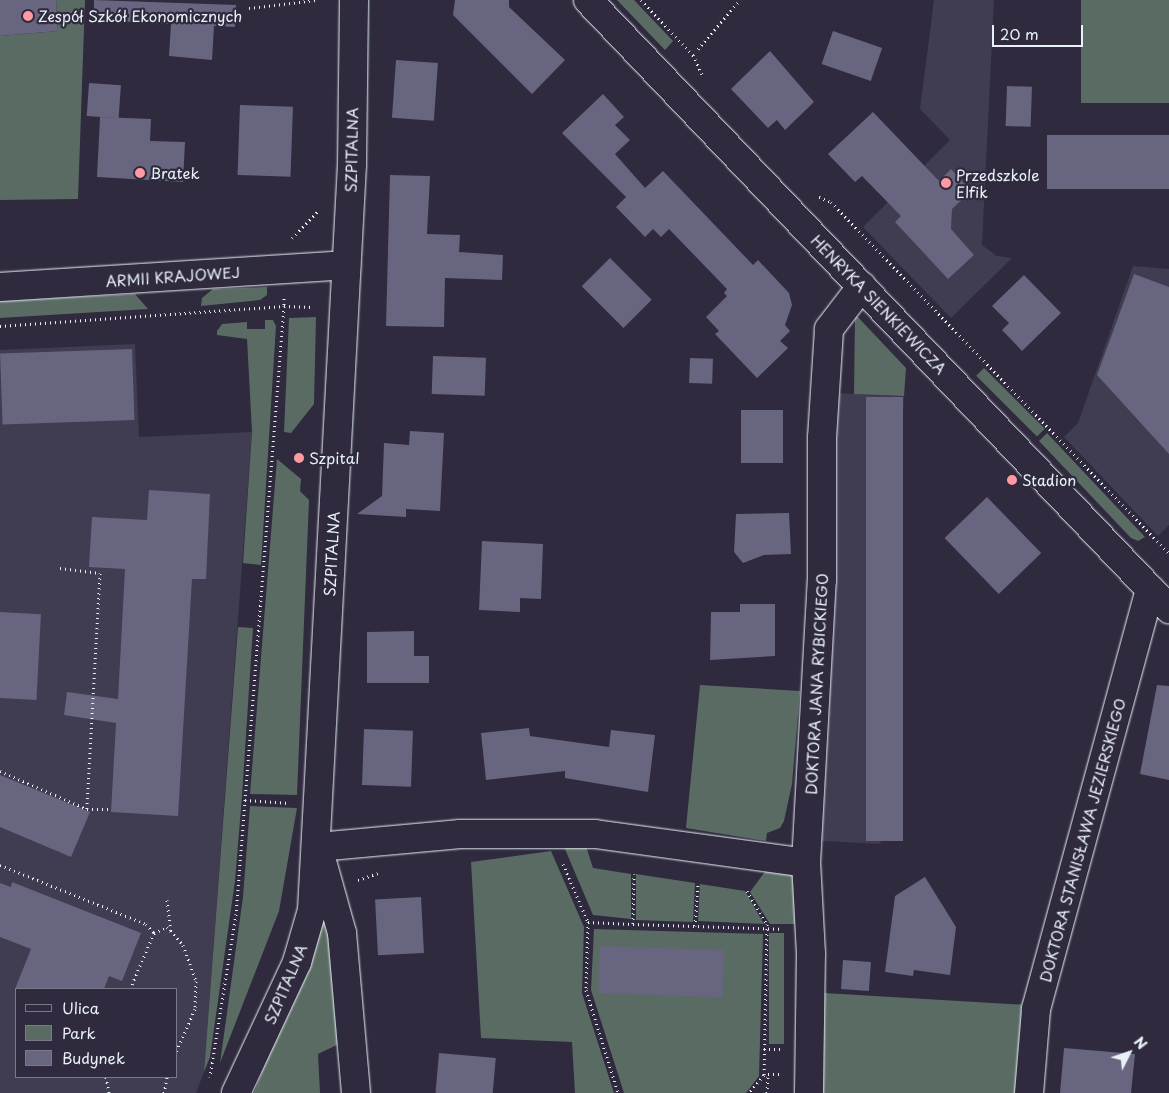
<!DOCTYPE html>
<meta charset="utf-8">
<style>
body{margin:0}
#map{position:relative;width:1169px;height:1093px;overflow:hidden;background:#2f2a3d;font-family:"Playpen Sans",sans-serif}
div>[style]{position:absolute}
.built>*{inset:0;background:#403c51;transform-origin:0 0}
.green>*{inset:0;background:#5a6b63;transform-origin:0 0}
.building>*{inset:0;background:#686580;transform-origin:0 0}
.path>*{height:3px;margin-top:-1.5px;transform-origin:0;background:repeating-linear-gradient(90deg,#e8f1f8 0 1px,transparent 0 5px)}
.roads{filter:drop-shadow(0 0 1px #e8f1f8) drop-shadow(0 0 1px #e8f1f8)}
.minor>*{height:28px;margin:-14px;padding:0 14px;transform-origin:14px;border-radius:14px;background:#2f2a3d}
.tertiary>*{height:28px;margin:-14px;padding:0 14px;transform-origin:14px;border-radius:14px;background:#2f2a3d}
.secondary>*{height:28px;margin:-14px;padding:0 14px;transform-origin:14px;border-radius:14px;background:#2f2a3d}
.dots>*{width:14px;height:14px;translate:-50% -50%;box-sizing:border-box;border:2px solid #2f2a3d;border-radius:50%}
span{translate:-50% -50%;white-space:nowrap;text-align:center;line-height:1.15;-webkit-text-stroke:4.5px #2f2a3d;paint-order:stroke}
.poi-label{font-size:15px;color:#e8f1f8}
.left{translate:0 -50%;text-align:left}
.street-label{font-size:15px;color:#e8f1f8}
.legend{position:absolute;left:15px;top:988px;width:162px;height:90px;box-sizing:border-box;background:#2f2a3d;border:1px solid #797a88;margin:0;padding:6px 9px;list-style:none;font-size:15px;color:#e8f1f8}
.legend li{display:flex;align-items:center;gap:10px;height:25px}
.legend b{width:25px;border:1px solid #797a88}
.north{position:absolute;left:1104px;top:1028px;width:50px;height:50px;-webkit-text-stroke:4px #2f2a3d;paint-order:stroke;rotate:49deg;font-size:14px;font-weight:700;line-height:20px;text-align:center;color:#e8f1f8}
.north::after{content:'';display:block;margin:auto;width:18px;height:22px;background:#e8f1f8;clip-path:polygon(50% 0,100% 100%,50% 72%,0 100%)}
.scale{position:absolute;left:992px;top:25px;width:91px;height:22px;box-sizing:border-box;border:2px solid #e8f1f8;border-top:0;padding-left:6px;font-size:15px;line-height:18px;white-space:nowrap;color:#e8f1f8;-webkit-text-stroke:4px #2f2a3d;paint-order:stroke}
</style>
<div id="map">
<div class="built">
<i style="clip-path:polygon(934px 0,994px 0,982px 245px,997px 256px,1012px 258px,951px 318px,863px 227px,950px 140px,920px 109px)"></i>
<i style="clip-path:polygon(1133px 266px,1169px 269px,1169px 525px,1158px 536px,1064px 437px,1078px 423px)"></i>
<i style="clip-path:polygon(evenodd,135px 344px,139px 437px,252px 432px,204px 1072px,196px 1093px,0 1093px,0 350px,135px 344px,16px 989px,176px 989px,176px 1077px,16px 1077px,16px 989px)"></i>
<i style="left:837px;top:393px;width:67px;height:448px;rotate:3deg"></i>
</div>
<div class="green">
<i style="clip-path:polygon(56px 0,85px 0,78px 199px,0 200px,0 36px,58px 31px)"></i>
<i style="clip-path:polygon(617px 0,634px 0,673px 41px,665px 50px)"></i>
<i style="left:1081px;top:0;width:88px;height:103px"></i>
<i style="clip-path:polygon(267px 287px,267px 295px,260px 300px,201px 306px,202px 298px,213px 289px)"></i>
<i style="clip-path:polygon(135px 294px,148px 309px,0 318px,0 301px)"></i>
<i style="clip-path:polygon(855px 314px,906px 368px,904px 396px,854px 394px)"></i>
<i style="clip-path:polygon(316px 317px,314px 404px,291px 433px,284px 432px,289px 318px)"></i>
<i style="clip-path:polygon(265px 320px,273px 320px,276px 326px,261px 565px,243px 563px,252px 432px,247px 339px,217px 335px,217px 331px,222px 324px,247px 322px,247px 329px,265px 329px)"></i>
<i style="left:984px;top:368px;width:86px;height:11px;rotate:45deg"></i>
<i style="clip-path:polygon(1047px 433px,1145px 537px,1138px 541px,1131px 538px,1039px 441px)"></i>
<i style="clip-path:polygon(277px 459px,301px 479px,300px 491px,309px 500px,297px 795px,250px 794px)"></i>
<i style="clip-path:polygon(238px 627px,253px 628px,242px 796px,235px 881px,210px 1057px,204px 1072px)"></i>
<i style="clip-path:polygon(700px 685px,800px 691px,792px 784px,784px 821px,780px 828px,767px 833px,766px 841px,686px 828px)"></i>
<i style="clip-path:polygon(250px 806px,297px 808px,279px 911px,220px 1063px,243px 897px)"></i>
<i style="clip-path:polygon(562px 842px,585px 843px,593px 868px,631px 874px,631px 919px,593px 915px)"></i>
<i style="clip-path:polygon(551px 851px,584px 927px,582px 993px,614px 1093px,575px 1093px,572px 1042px,481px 1038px,471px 862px)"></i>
<i style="clip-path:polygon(767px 869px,796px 875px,795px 924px,770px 924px,750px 892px)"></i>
<i style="clip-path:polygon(636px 874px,695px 883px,693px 922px,636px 920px)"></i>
<i style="clip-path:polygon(700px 884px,745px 891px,764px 924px,698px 921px)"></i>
<i style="clip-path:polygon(326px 904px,341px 1043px,318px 1054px,320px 1093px,254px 1093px)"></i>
<i style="clip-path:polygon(594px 929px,763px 934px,759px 1076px,746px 1093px,624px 1093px,591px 990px)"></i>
<i style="left:769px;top:933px;width:15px;height:111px"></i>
<i style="clip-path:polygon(824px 993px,1027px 1005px,1018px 1093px,820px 1093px)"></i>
</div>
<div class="building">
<i style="clip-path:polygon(0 0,56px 0,58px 31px,0 36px)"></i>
<i style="clip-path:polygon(94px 0,236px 5px,235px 27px,214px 26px,212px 60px,169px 56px,171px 24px,94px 20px)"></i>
<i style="clip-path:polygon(455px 0,509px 0,509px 7px,565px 60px,532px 94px,453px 15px)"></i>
<i style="left:833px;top:31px;width:52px;height:35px;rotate:19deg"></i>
<i style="clip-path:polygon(770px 51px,814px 102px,785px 130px,777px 120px,768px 128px,731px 89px)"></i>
<i style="left:396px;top:60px;width:42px;height:58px;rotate:4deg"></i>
<i style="left:89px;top:83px;width:32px;height:33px;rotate:4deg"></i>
<i style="left:1007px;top:86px;width:25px;height:40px;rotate:2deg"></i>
<i style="clip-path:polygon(603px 94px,624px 117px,615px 125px,630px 140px,615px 154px,645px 188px,663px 171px,753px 265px,758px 260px,789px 293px,792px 305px,785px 325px,790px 331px,780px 341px,788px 348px,757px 378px,715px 334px,719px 331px,706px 317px,727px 296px,724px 293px,727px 289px,669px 229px,661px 237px,653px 229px,645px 237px,616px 207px,626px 197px,562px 133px)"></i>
<i style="left:240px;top:105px;width:53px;height:70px;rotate:2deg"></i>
<i style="clip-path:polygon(873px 112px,939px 181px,951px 169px,971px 191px,952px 209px,951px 229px,974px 255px,948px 279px,895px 222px,901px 216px,862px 176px,855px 182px,828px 154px)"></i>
<i style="clip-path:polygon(100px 117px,151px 119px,150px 141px,185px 142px,183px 182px,97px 177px)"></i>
<i style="left:1169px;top:135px;width:54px;height:122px;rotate:90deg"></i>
<i style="clip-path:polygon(390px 175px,430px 176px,427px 234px,460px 235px,459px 252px,503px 255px,502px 280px,445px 278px,444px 327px,386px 326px)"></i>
<i style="left:610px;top:258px;width:59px;height:40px;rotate:45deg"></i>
<i style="clip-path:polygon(1134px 274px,1169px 287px,1169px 454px,1097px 375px)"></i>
<i style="clip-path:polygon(1024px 275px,1061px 313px,1022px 351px,1002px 330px,1009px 323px,992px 306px)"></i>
<i style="left:132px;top:349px;width:71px;height:132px;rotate:88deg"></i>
<i style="left:433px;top:356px;width:53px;height:38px;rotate:2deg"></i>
<i style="left:690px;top:358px;width:23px;height:25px;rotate:2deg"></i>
<i style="left:866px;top:397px;width:37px;height:444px"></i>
<i style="left:741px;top:410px;width:42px;height:53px"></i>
<i style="clip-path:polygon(410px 431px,444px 433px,440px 511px,406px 509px,406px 517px,357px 514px,382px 496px,384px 443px,409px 445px)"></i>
<i style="clip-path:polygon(149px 490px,210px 494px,206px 579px,192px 579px,178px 816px,111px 812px,116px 723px,64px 715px,67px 692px,118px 699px,125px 569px,89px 567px,92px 517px,147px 520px)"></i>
<i style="left:987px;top:497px;width:78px;height:59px;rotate:46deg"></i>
<i style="clip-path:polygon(789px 513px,791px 554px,764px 555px,743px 563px,734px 552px,736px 514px)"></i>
<i style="clip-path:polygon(482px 541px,543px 544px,541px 599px,520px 598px,520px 612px,479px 610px)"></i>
<i style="clip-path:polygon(740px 604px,775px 604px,775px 656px,710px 660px,711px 612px,740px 612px)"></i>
<i style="left:0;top:612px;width:41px;height:86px;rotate:3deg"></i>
<i style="clip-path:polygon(414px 631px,414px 656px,429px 656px,429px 683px,367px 683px,367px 632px)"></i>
<i style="clip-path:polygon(1157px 685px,1169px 686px,1169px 780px,1140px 774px)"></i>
<i style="clip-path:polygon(529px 728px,530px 736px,609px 747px,611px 730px,655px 735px,648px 792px,565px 778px,565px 771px,486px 780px,481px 733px)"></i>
<i style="left:364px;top:729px;width:49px;height:56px;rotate:2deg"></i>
<i style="clip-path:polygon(0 775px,90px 812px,71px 857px,0 827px)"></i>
<i style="clip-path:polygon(925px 877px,956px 927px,950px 975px,914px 970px,913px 976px,885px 972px,895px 896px)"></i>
<i style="clip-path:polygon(12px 882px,141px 933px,122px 981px,109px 976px,104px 989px,15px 989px,31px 949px,0 937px,0 883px,11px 887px)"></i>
<i style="left:421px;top:897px;width:56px;height:46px;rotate:87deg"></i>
<i style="left:600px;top:946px;width:124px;height:47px;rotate:2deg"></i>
<i style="left:843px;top:960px;width:28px;height:29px;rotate:4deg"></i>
<i style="clip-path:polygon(1064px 1048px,1135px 1054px,1131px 1093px,1060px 1093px)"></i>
<i style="left:439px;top:1053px;width:57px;height:40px;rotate:5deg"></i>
</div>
<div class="path">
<i style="left:641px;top:0;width:76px;rotate:46.6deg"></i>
<i style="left:693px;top:55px;width:21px;rotate:65deg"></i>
<i style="left:249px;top:8px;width:67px;rotate:-6.8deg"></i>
<i style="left:698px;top:49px;width:65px;rotate:-49.4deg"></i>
<i style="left:819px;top:197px;width:13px;rotate:23deg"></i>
<i style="left:831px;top:202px;width:487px;rotate:46.1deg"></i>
<i style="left:292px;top:238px;width:39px;rotate:-46deg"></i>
<i style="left:284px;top:298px;width:8px;rotate:90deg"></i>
<i style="left:284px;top:306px;width:30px;rotate:2deg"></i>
<i style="left:0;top:326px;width:285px;rotate:-4deg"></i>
<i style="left:284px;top:306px;width:610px;rotate:94.51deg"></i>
<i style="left:236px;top:914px;width:165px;rotate:99.1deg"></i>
<i style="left:60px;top:568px;width:40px;rotate:7.1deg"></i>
<i style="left:100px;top:573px;width:236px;rotate:93.2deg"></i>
<i style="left:0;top:771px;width:95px;rotate:23.6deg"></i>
<i style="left:87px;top:809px;width:25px"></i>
<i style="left:245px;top:800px;width:44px;rotate:3.9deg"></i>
<i style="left:563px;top:864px;width:63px;rotate:66.7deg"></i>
<i style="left:588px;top:922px;width:68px;rotate:91.7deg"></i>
<i style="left:586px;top:990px;width:108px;rotate:72.7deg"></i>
<i style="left:0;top:865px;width:157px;rotate:22deg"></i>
<i style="left:146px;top:924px;width:12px;rotate:48deg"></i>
<i style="left:358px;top:880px;width:21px;rotate:-19deg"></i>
<i style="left:747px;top:891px;width:39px;rotate:59deg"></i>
<i style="left:767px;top:924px;width:151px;rotate:91.1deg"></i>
<i style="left:764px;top:1075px;width:23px;rotate:130deg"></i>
<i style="left:167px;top:900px;width:32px;rotate:83deg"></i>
<i style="left:588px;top:922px;width:45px;rotate:2.5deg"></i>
<i style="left:633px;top:924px;width:50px;rotate:-88.9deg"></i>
<i style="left:633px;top:924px;width:147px;rotate:1.9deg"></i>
<i style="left:695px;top:926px;width:42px;rotate:-85.9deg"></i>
<i style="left:130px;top:989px;width:61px;rotate:-66.8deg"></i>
<i style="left:154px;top:933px;width:14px;rotate:-25deg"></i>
<i style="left:167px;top:927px;width:24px;rotate:48deg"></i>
<i style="left:183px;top:945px;width:38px;rotate:70deg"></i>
<i style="left:196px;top:981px;width:28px;rotate:92deg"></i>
<i style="left:195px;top:1009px;width:47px;rotate:113.8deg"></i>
<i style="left:764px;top:1049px;width:17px"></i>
<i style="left:768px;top:1074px;width:12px"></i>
<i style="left:106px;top:1077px;width:16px;rotate:79deg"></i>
<i style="left:164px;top:1093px;width:16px;rotate:-79deg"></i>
<i style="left:767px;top:1093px;width:19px;rotate:-87deg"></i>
</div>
<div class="roads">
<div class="minor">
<i style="left:0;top:287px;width:347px;rotate:-3.6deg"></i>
<i style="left:356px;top:1093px;width:161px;rotate:-95deg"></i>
<i style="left:342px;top:933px;width:89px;rotate:-105.6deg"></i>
<i style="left:318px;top:847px;width:143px;rotate:-5.2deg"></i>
<i style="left:460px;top:834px;width:135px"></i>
<i style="left:595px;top:834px;width:213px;rotate:7.8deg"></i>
<i style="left:809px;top:1093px;width:139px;rotate:-89.2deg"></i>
<i style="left:811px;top:954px;width:91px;rotate:-93.1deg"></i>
<i style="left:806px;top:863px;width:283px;rotate:-86.8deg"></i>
<i style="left:822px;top:580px;width:142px;rotate:-90deg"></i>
<i style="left:822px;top:438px;width:109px;rotate:-86.3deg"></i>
<i style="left:829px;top:329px;width:54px;rotate:-52.5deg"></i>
<i style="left:1029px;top:1093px;width:84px;rotate:-85.2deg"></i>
<i style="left:1036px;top:1009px;width:435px;rotate:-74.8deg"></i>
</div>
<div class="tertiary">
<i style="left:236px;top:1093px;width:145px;rotate:-65deg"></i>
<i style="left:297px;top:962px;width:54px;rotate:-73.9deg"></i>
<i style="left:312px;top:910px;width:746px;rotate:-86.93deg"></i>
<i style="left:352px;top:165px;width:165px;rotate:-89.3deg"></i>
</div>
<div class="secondary">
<i style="left:588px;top:0;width:842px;rotate:46.35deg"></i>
</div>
</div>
<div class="dots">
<i style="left:28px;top:16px;background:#ff9aa2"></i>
<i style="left:140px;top:173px;background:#ff9aa2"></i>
<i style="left:946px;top:183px;background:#ff9aa2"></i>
<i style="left:299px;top:458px;background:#ff9aa2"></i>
<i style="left:1012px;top:480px;background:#ff9aa2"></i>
</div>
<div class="poi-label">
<span class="left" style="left:38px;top:16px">Zespół Szkół Ekonomicznych</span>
<span class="left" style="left:150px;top:173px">Bratek</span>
<span class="left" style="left:956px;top:183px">Przedszkole<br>Elfik</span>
<span class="left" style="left:309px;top:458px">Szpital</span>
<span class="left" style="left:1022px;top:480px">Stadion</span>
</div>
<div class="street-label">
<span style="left:351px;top:150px;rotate:-89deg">SZPITALNA</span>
<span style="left:173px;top:276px;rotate:-4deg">ARMII KRAJOWEJ</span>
<span style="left:879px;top:304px;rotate:46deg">HENRYKA SIENKIEWICZA</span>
<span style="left:331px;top:554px;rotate:-87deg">SZPITALNA</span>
<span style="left:816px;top:684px;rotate:-87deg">DOKTORA JANA RYBICKIEGO</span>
<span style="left:1082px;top:840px;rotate:-75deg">DOKTORA STANISŁAWA JEZIERSKIEGO</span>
<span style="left:285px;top:984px;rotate:-67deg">SZPITALNA</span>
</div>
<ul class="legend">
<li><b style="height:6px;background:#2f2a3d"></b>Ulica</li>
<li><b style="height:14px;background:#5a6b63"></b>Park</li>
<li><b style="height:14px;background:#686580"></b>Budynek</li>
</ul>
<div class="north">N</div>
<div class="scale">20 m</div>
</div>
